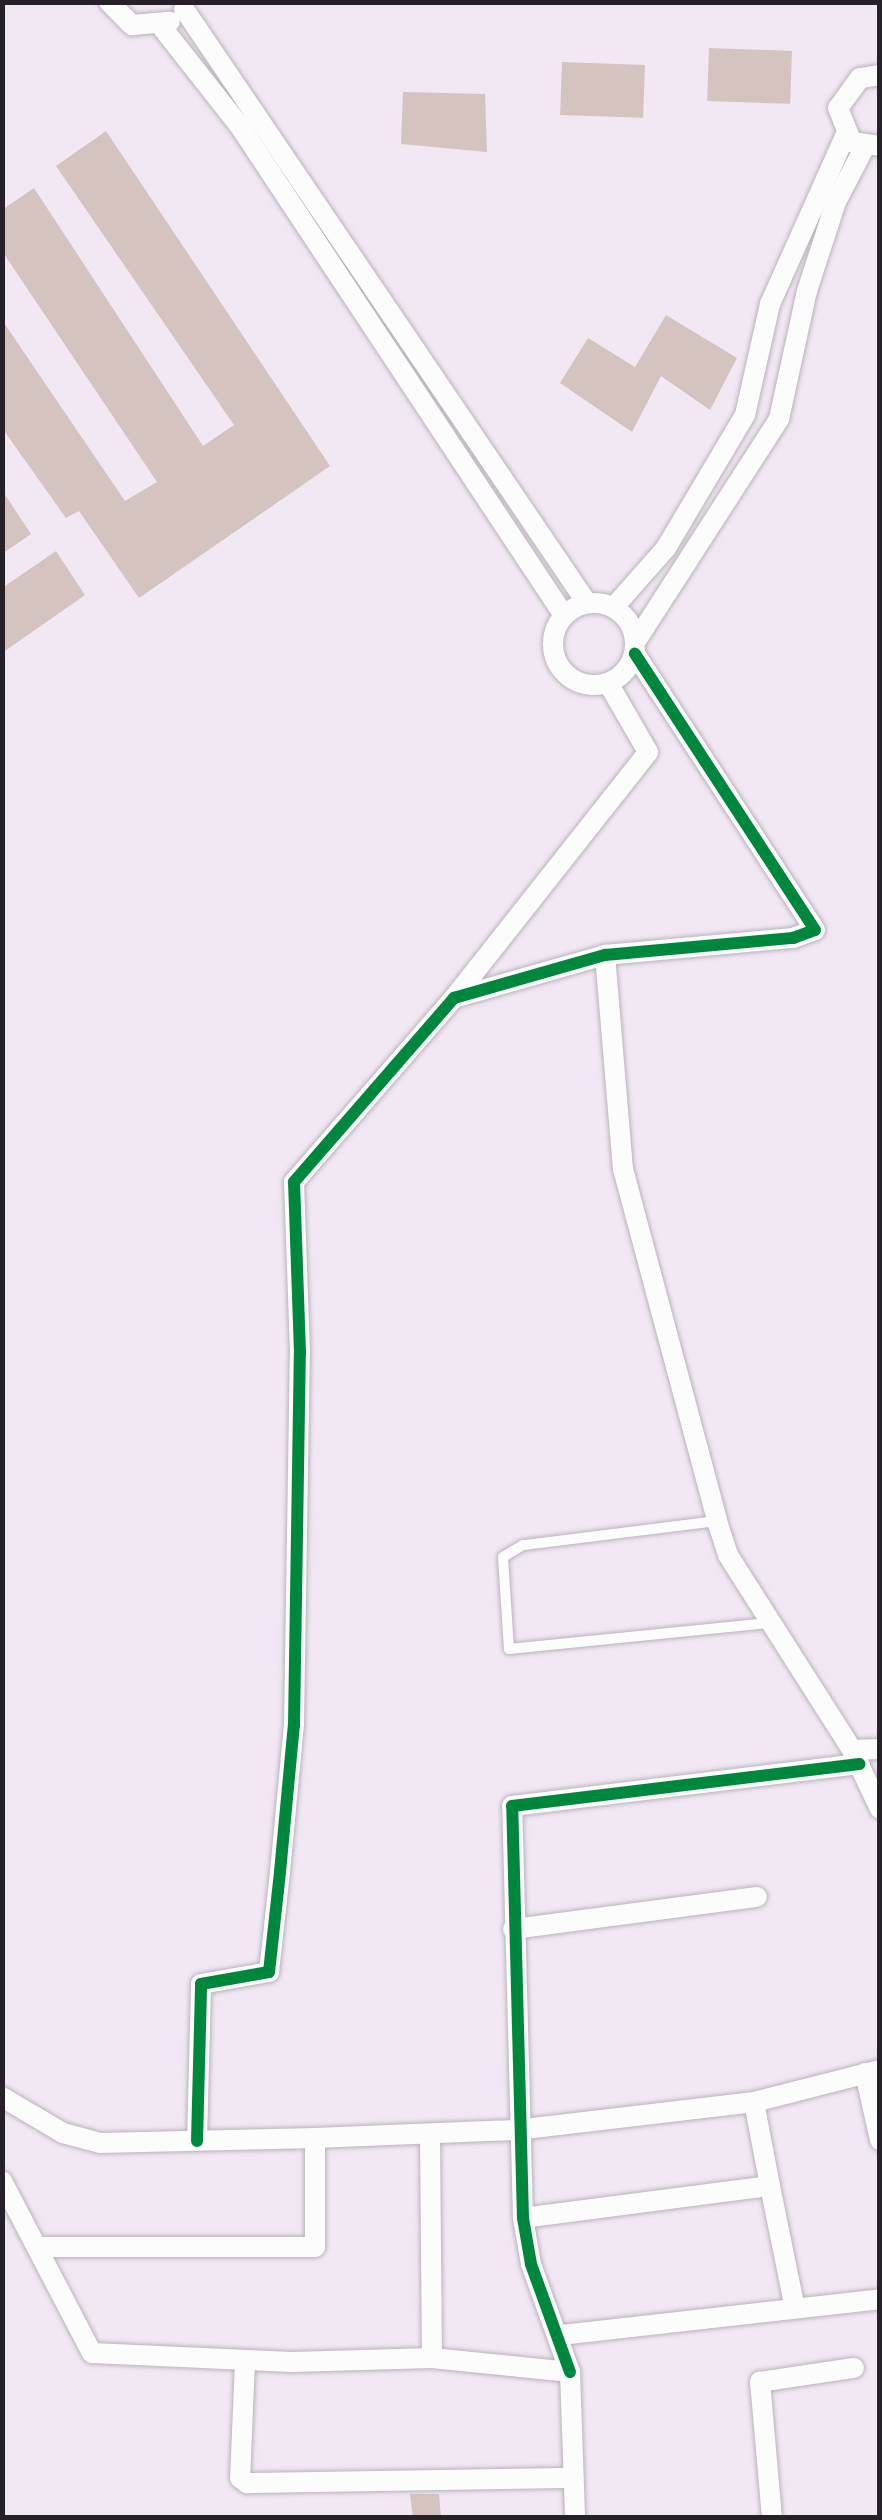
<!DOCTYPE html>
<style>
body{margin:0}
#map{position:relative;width:882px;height:2520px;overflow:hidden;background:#f2e8f4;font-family:"Archivo Narrow",sans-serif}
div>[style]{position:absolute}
.building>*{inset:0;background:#d4c3be;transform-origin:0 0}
.roads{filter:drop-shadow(0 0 2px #b9b2bb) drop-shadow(0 0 2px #b9b2bb)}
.service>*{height:10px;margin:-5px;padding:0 5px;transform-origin:5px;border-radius:5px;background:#fdfcfd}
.minor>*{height:20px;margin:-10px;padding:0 10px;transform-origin:10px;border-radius:10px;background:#fdfcfd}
.minor>.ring{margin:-10px;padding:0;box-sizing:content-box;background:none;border:20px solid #fdfcfd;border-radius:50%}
.cycleway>*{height:12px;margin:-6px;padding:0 6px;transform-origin:6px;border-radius:6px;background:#00873e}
span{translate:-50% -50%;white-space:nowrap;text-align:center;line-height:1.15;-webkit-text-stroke:8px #fbf4fd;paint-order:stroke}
.frame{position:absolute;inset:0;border:5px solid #262028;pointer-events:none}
</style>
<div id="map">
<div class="building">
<i style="left:709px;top:48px;width:83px;height:53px;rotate:2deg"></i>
<i style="left:562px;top:62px;width:83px;height:53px;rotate:2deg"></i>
<i style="clip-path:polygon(403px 92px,485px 94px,487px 152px,401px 144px)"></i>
<i style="clip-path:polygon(106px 131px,330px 466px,139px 598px,79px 511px,66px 518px,2px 428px,2px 320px,125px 501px,157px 482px,2px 251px,2px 210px,34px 188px,203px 446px,234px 425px,56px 166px)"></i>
<i style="clip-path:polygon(666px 315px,737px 358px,710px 410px,661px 376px,632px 432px,560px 383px,588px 338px,635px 367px)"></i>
<i style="clip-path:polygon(2px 490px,31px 534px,2px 554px)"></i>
<i style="clip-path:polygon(56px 551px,85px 595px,2px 653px,2px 588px)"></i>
<i style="clip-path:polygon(410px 2494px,439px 2494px,441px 2518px,413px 2518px)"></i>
</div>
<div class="roads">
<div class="service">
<i style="left:717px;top:1521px;width:195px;rotate:172.9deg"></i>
<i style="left:523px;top:1545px;width:23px;rotate:149deg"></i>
<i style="left:503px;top:1557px;width:92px;rotate:86.3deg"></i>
<i style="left:509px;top:1649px;width:261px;rotate:-5.7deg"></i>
</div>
<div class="minor">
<i style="left:109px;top:2px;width:33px;rotate:45deg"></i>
<i style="left:132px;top:25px;width:38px;rotate:-5deg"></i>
<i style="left:184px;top:9px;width:718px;rotate:55.85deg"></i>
<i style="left:161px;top:26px;width:126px;rotate:51.8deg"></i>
<i style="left:239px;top:125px;width:587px;rotate:56.47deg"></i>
<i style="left:880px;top:75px;width:20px;rotate:171deg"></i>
<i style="left:860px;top:78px;width:37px;rotate:126deg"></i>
<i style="left:838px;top:108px;width:37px;rotate:68deg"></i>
<i style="left:852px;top:142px;width:28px;rotate:8deg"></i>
<i class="ring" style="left:553px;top:603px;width:62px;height:62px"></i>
<i style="left:614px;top:607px;width:79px;rotate:-48.6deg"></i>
<i style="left:666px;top:548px;width:155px;rotate:-59.3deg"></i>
<i style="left:745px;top:415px;width:114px;rotate:-77.3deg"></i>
<i style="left:770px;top:304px;width:188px;rotate:-65.9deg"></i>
<i style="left:636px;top:641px;width:264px;rotate:-57.2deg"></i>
<i style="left:779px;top:419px;width:131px;rotate:-77.7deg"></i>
<i style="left:807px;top:291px;width:94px;rotate:-72deg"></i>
<i style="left:836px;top:202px;width:63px;rotate:-62.6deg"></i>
<i style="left:605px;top:955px;width:215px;rotate:85.2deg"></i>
<i style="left:623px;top:1169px;width:364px;rotate:75deg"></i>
<i style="left:717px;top:1521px;width:36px;rotate:72deg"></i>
<i style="left:728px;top:1555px;width:231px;rotate:57.5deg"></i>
<i style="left:852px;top:1750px;width:65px;rotate:64.6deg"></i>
<i style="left:454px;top:998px;width:313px;rotate:-51.7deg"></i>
<i style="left:648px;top:752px;width:80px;rotate:-120.1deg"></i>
<i style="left:852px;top:1750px;width:28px;rotate:-2deg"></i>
<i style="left:513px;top:1929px;width:246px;rotate:-7.5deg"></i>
<i style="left:865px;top:2073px;width:69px;rotate:77.4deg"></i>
<i style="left:2px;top:2097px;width:71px;rotate:30.5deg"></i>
<i style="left:63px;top:2133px;width:38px;rotate:15deg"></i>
<i style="left:100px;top:2143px;width:215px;rotate:-1.3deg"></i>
<i style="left:315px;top:2138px;width:201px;rotate:-2.3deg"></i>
<i style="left:516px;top:2130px;width:240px;rotate:-6.7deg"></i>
<i style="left:754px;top:2102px;width:130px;rotate:-14.3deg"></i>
<i style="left:754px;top:2102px;width:86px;rotate:79.2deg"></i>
<i style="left:430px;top:2134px;width:224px;rotate:89.5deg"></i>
<i style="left:197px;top:2141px;width:157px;rotate:-88.5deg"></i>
<i style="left:201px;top:1984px;width:69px;rotate:-10deg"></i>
<i style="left:269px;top:1972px;width:101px;rotate:-83.7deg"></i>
<i style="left:280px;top:1872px;width:148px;rotate:-84.6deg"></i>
<i style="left:294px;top:1725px;width:372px;rotate:-89.1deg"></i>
<i style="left:300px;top:1353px;width:171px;rotate:-92deg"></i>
<i style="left:294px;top:1182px;width:244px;rotate:-49deg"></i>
<i style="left:454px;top:998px;width:157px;rotate:-15.9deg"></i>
<i style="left:605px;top:955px;width:189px;rotate:-5.2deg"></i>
<i style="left:793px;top:938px;width:23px;rotate:-20deg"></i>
<i style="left:815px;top:930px;width:330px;rotate:-123.1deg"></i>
<i style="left:2px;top:2181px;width:194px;rotate:62.4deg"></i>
<i style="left:92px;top:2353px;width:200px;rotate:2.6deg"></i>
<i style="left:292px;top:2362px;width:140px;rotate:-1.6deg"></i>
<i style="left:432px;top:2358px;width:139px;rotate:5.8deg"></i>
<i style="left:570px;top:2372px;width:146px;rotate:88deg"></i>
<i style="left:523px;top:2218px;width:249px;rotate:-7.4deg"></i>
<i style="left:770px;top:2186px;width:120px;rotate:78.5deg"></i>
<i style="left:37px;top:2247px;width:278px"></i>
<i style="left:315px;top:2247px;width:109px;rotate:-90deg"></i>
<i style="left:561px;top:2335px;width:321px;rotate:-6.4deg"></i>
<i style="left:245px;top:2361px;width:117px;rotate:92.4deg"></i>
<i style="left:240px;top:2478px;width:9px;rotate:36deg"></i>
<i style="left:247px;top:2483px;width:323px;rotate:-0.9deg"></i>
<i style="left:570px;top:2372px;width:115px;rotate:-109.9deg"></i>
<i style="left:531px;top:2264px;width:47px;rotate:-99.9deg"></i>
<i style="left:523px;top:2218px;width:412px;rotate:-91.5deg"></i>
<i style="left:512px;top:1806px;width:350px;rotate:-6.9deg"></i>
<i style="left:772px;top:2518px;width:137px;rotate:-95deg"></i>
<i style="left:760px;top:2382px;width:95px;rotate:-8.5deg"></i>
</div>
</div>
<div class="cycleway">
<i style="left:197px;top:2141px;width:157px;rotate:-88.5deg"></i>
<i style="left:201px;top:1984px;width:69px;rotate:-10deg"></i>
<i style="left:269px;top:1972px;width:101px;rotate:-83.7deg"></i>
<i style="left:280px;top:1872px;width:148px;rotate:-84.6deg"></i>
<i style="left:294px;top:1725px;width:372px;rotate:-89.1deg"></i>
<i style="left:300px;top:1353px;width:171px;rotate:-92deg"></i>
<i style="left:294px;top:1182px;width:244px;rotate:-49deg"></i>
<i style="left:454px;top:998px;width:157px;rotate:-15.9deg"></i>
<i style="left:605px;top:955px;width:189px;rotate:-5.2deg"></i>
<i style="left:793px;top:938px;width:23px;rotate:-20deg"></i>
<i style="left:815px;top:930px;width:330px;rotate:-123.1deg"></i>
<i style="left:570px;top:2372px;width:115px;rotate:-109.9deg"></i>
<i style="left:531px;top:2264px;width:47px;rotate:-99.9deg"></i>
<i style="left:523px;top:2218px;width:412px;rotate:-91.5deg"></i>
<i style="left:512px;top:1806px;width:350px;rotate:-6.9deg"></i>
</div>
<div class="frame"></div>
</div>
